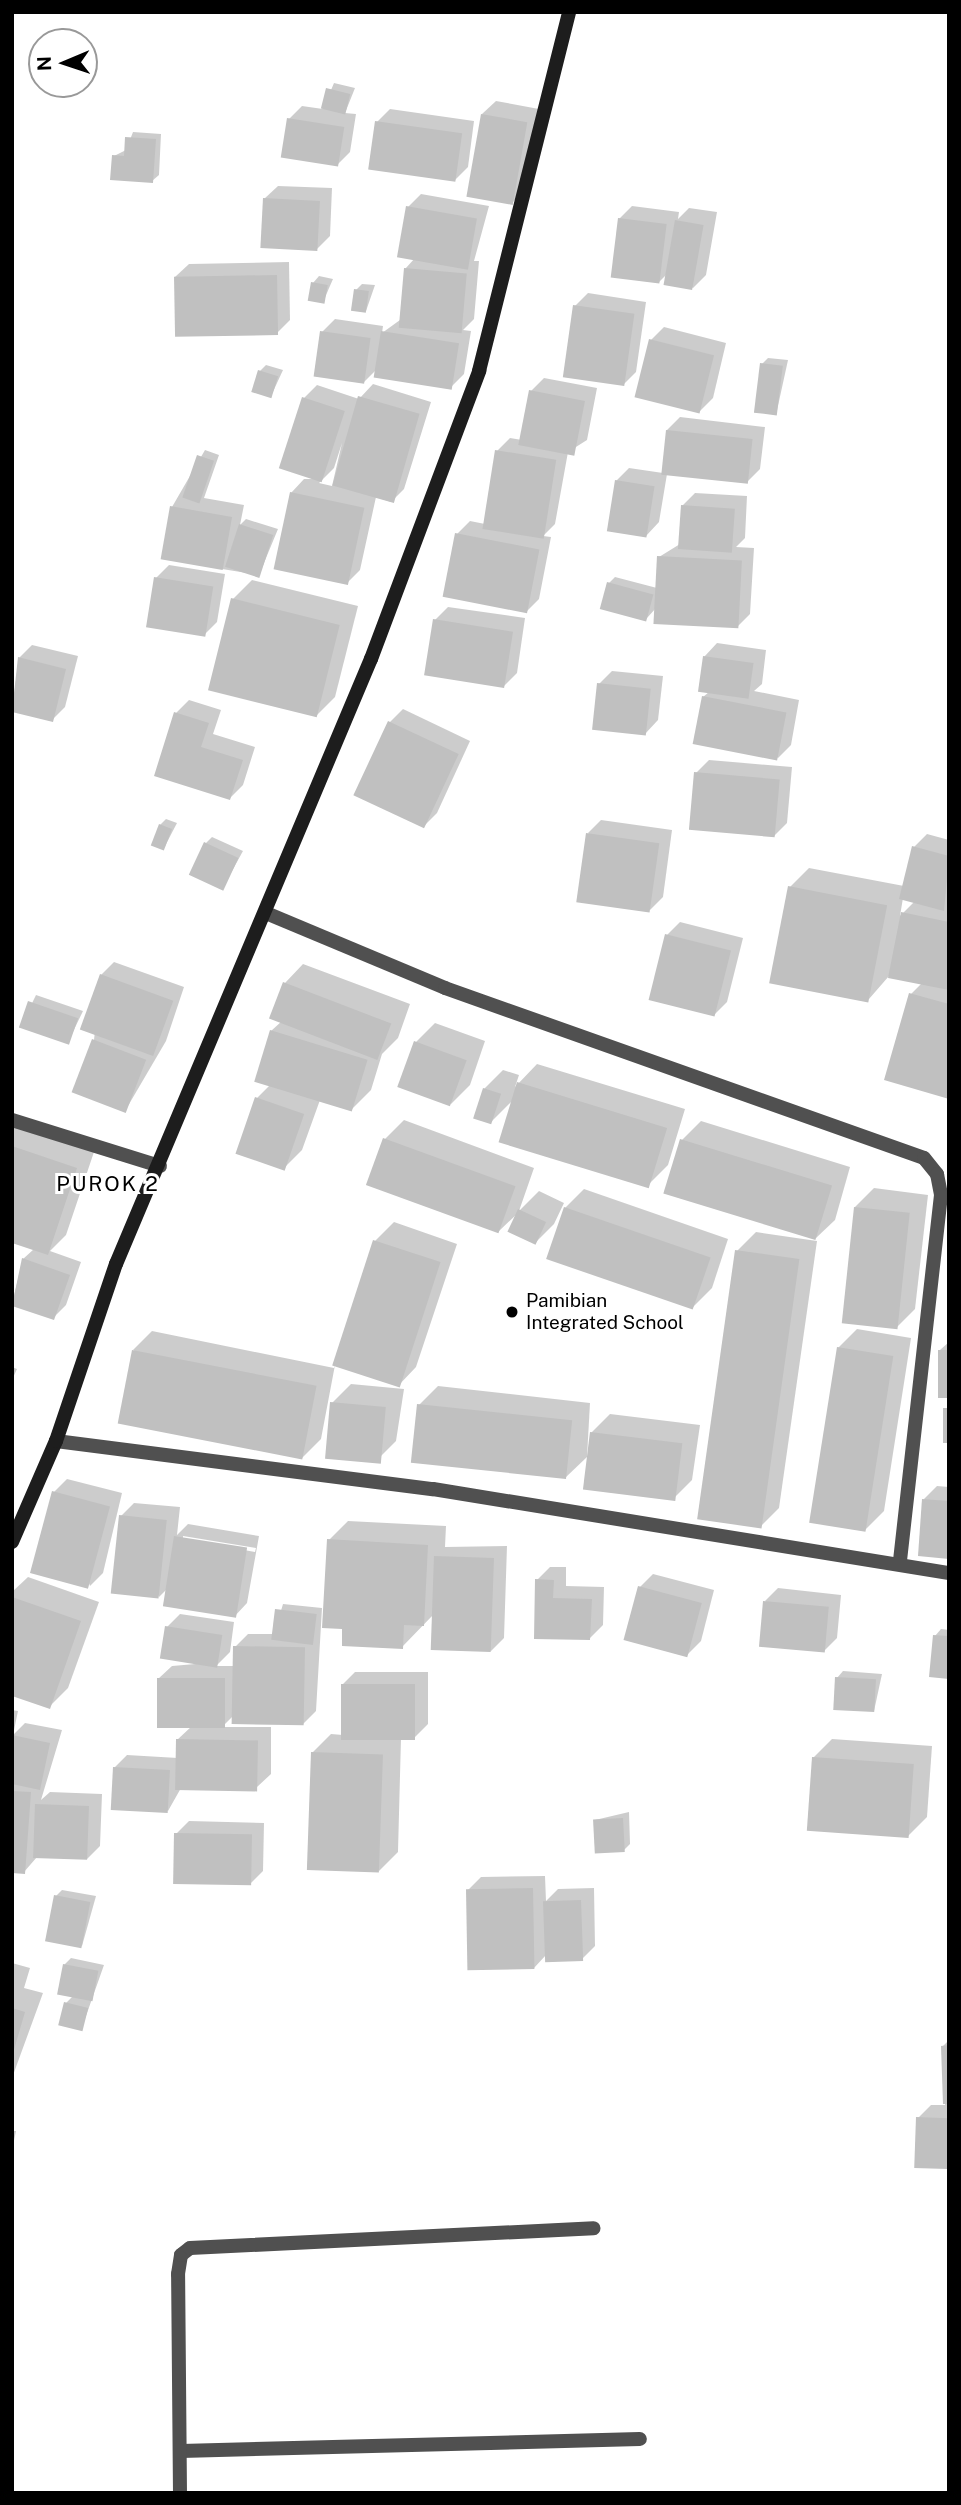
<!DOCTYPE html>
<style>
body{margin:0}
#map{position:relative;width:961px;height:2505px;overflow:hidden;background:#fff;font-family:"Public Sans",sans-serif}
div>[style]{position:absolute}
.shadow>*{inset:0;background:#0003}
.building>*{inset:0;background:#c0c0c0;transform-origin:0 0}
.street>*{height:14px;margin:-7px;padding:0 7px;transform-origin:7px;border-radius:7px;background:#505050}
.secondary>*{height:14px;margin:-7px;padding:0 7px;transform-origin:7px;border-radius:7px;background:#1d1d1d}
.dots>*{width:19px;height:19px;translate:-50% -50%;box-sizing:border-box;border:4px solid #fff;border-radius:50%}
span{translate:-50% -50%;white-space:nowrap;text-align:center;line-height:1.15;-webkit-text-stroke:6px #fff;paint-order:stroke}
.poi-label{font-size:19px;color:#000}
.left{translate:0 -50%;text-align:left}
.neighbourhood-label{font-size:21px;color:#000;letter-spacing:2px}
.frame{position:absolute;inset:0;border:14px solid #000;pointer-events:none}
.north{position:absolute;left:28px;top:28px;width:70px;height:70px;box-sizing:border-box;background:#fff;border:2px solid #999;border-radius:50%;rotate:268deg;font-size:19px;font-weight:700;line-height:28px;text-align:center;color:#000}
.north::after{content:'';display:block;margin:auto;width:24px;height:32px;background:#000;clip-path:polygon(50% 0,100% 100%,50% 72%,0 100%)}
</style>
<div id="map">
<div class="shadow">
<i style="clip-path:polygon(334px 83px,355px 88px,345px 113px,356px 114px,350px 152px,337px 165px,289px 119px,302px 106px,323px 109px)"></i>
<i style="clip-path:polygon(496px 101px,539px 109px,524px 191px,511px 204px,482px 114px)"></i>
<i style="clip-path:polygon(390px 109px,474px 121px,468px 167px,455px 180px,377px 122px)"></i>
<i style="clip-path:polygon(133px 132px,161px 134px,159px 175px,152px 181px,114px 156px,126px 150px)"></i>
<i style="clip-path:polygon(278px 186px,332px 188px,330px 236px,317px 249px,264px 199px)"></i>
<i style="clip-path:polygon(421px 194px,489px 206px,474px 261px,479px 261px,474px 319px,463px 330px,471px 331px,464px 374px,451px 387px,377px 369px,364px 382px,322px 332px,335px 319px,383px 326px,382px 333px,400px 320px,405px 269px,415px 258px,408px 207px)"></i>
<i style="clip-path:polygon(632px 206px,679px 212px,678px 219px,689px 208px,717px 212px,706px 275px,693px 288px,668px 273px,659px 282px,619px 219px)"></i>
<i style="clip-path:polygon(289px 262px,290px 320px,277px 333px,175px 277px,189px 264px)"></i>
<i style="clip-path:polygon(319px 276px,333px 279px,323px 302px,313px 283px)"></i>
<i style="clip-path:polygon(362px 284px,375px 285px,366px 311px,356px 290px)"></i>
<i style="clip-path:polygon(588px 293px,646px 302px,636px 372px,623px 385px,575px 306px)"></i>
<i style="clip-path:polygon(664px 327px,726px 343px,713px 398px,700px 411px,651px 340px)"></i>
<i style="clip-path:polygon(768px 358px,788px 360px,776px 415px,762px 364px)"></i>
<i style="clip-path:polygon(266px 365px,283px 370px,271px 396px,260px 371px)"></i>
<i style="clip-path:polygon(544px 378px,597px 388px,587px 440px,568px 452px,555px 524px,543px 536px,551px 537px,539px 599px,526px 612px,457px 534px,470px 521px,485px 524px,497px 451px,510px 438px,522px 440px,531px 391px)"></i>
<i style="clip-path:polygon(evenodd,373px 384px,431px 402px,404px 489px,391px 502px,376px 497px,360px 570px,347px 583px,291px 493px,304px 479px,316px 479px,304px 398px,317px 385px,359px 399px,373px 384px,342px 443px,332px 486px,319px 483px,334px 468px,342px 443px)"></i>
<i style="clip-path:polygon(680px 417px,765px 427px,760px 469px,747px 482px,667px 474px,659px 522px,646px 536px,616px 481px,629px 468px,663px 473px,667px 430px)"></i>
<i style="clip-path:polygon(205px 450px,219px 455px,204px 498px,244px 505px,240px 525px,246px 519px,278px 529px,259px 575px,222px 569px,172px 507px)"></i>
<i style="clip-path:polygon(695px 493px,747px 496px,745px 538px,736px 547px,754px 548px,750px 614px,737px 627px,656px 608px,647px 618px,609px 583px,615px 577px,657px 588px,659px 557px,680px 544px,682px 506px)"></i>
<i style="clip-path:polygon(169px 565px,225px 574px,217px 622px,204px 635px,156px 578px)"></i>
<i style="clip-path:polygon(252px 580px,358px 606px,335px 697px,317px 715px,233px 599px)"></i>
<i style="clip-path:polygon(448px 607px,525px 618px,517px 673px,504px 686px,435px 620px)"></i>
<i style="clip-path:polygon(717px 643px,766px 650px,762px 684px,754px 691px,799px 700px,791px 745px,778px 758px,703px 697px,709px 692px,704px 657px)"></i>
<i style="clip-path:polygon(32px 645px,78px 656px,65px 707px,52px 720px,12px 710px,19px 658px)"></i>
<i style="clip-path:polygon(612px 671px,663px 676px,658px 720px,645px 734px,599px 684px)"></i>
<i style="clip-path:polygon(189px 700px,221px 710px,213px 734px,255px 747px,243px 785px,230px 798px,176px 713px)"></i>
<i style="clip-path:polygon(403px 709px,470px 741px,437px 813px,424px 826px,356px 794px,390px 722px)"></i>
<i style="clip-path:polygon(709px 760px,792px 767px,787px 823px,774px 836px,696px 773px)"></i>
<i style="clip-path:polygon(166px 819px,177px 823px,164px 848px,160px 825px)"></i>
<i style="clip-path:polygon(601px 820px,672px 830px,663px 897px,650px 910px,588px 833px)"></i>
<i style="clip-path:polygon(evenodd,927px 834px,949px 840px,949px 1097px,911px 994px,922px 983px,889px 976px,869px 999px,790px 887px,809px 868px,904px 886px,914px 847px,927px 834px,903px 898px,915px 901px,900px 916px,903px 898px)"></i>
<i style="clip-path:polygon(212px 837px,243px 851px,222px 889px,206px 843px)"></i>
<i style="clip-path:polygon(680px 922px,743px 938px,727px 1002px,714px 1015px,667px 935px)"></i>
<i style="clip-path:polygon(114px 962px,184px 987px,166px 1041px,125px 1111px,94px 1040px,101px 975px)"></i>
<i style="clip-path:polygon(303px 964px,410px 1004px,398px 1038px,382px 1054px,371px 1090px,352px 1109px,320px 1100px,302px 1150px,283px 1169px,257px 1098px,270px 1085px,271px 1031px,282px 1021px,285px 983px)"></i>
<i style="clip-path:polygon(36px 995px,83px 1011px,68px 1042px,21px 1026px)"></i>
<i style="clip-path:polygon(435px 1023px,485px 1041px,470px 1085px,451px 1104px,416px 1042px)"></i>
<i style="clip-path:polygon(537px 1064px,685px 1109px,668px 1165px,649px 1184px,514px 1099px,490px 1123px,484px 1089px,503px 1070px,519px 1075px,515px 1087px)"></i>
<i style="clip-path:polygon(404px 1120px,534px 1168px,519px 1211px,539px 1191px,564px 1203px,554px 1224px,535px 1243px,518px 1213px,499px 1231px,385px 1139px)"></i>
<i style="clip-path:polygon(12px 1121px,95px 1149px,66px 1235px,50px 1251px,81px 1262px,66px 1305px,53px 1318px,12px 1304px,23px 1259px,34px 1249px,12px 1241px)"></i>
<i style="clip-path:polygon(701px 1121px,850px 1167px,835px 1220px,816px 1238px,682px 1140px)"></i>
<i style="clip-path:polygon(874px 1188px,928px 1195px,915px 1309px,896px 1328px,855px 1207px)"></i>
<i style="clip-path:polygon(584px 1189px,728px 1239px,712px 1288px,693px 1307px,565px 1208px)"></i>
<i style="clip-path:polygon(394px 1222px,457px 1244px,416px 1367px,398px 1386px,335px 1365px,321px 1439px,302px 1458px,133px 1350px,152px 1331px,334px 1368px,375px 1241px)"></i>
<i style="clip-path:polygon(756px 1232px,817px 1241px,779px 1508px,760px 1527px,737px 1251px)"></i>
<i style="clip-path:polygon(857px 1329px,911px 1338px,884px 1511px,865px 1530px,838px 1348px)"></i>
<i style="clip-path:polygon(949px 1342px,949px 1397px,940px 1350px)"></i>
<i style="clip-path:polygon(12px 1367px,17px 1369px,12px 1380px)"></i>
<i style="clip-path:polygon(351px 1384px,404px 1389px,396px 1441px,377px 1460px,332px 1403px)"></i>
<i style="clip-path:polygon(438px 1386px,590px 1403px,587px 1457px,565px 1478px,419px 1405px)"></i>
<i style="clip-path:polygon(610px 1414px,700px 1425px,692px 1480px,673px 1499px,591px 1433px)"></i>
<i style="clip-path:polygon(67px 1479px,122px 1493px,103px 1573px,90px 1586px,54px 1492px)"></i>
<i style="clip-path:polygon(937px 1486px,949px 1487px,949px 1557px,924px 1499px)"></i>
<i style="clip-path:polygon(evenodd,134px 1503px,180px 1507px,177px 1535px,188px 1524px,259px 1536px,247px 1603px,234px 1617px,167px 1589px,159px 1597px,121px 1516px,134px 1503px,183px 1536px,256px 1548px,255px 1552px,183px 1539px,183px 1536px)"></i>
<i style="clip-path:polygon(348px 1521px,446px 1526px,445px 1547px,507px 1546px,504px 1638px,491px 1651px,434px 1614px,402px 1647px,344px 1627px,329px 1540px)"></i>
<i style="clip-path:polygon(550px 1567px,566px 1567px,566px 1586px,604px 1587px,603px 1625px,590px 1638px,536px 1637px,537px 1580px)"></i>
<i style="clip-path:polygon(653px 1574px,714px 1590px,701px 1641px,688px 1654px,640px 1587px)"></i>
<i style="clip-path:polygon(28px 1577px,99px 1602px,68px 1688px,49px 1707px,12px 1694px,12px 1592px)"></i>
<i style="clip-path:polygon(778px 1588px,841px 1595px,837px 1638px,824px 1651px,765px 1601px)"></i>
<i style="clip-path:polygon(283px 1604px,322px 1608px,316px 1711px,303px 1724px,234px 1715px,222px 1727px,271px 1727px,271px 1774px,257px 1787px,181px 1788px,168px 1811px,114px 1768px,127px 1755px,178px 1758px,177px 1740px,192px 1726px,158px 1679px,172px 1666px,207px 1663px,167px 1627px,180px 1614px,234px 1622px,230px 1652px,216px 1666px,235px 1666px,235px 1647px,248px 1634px,274px 1634px)"></i>
<i style="clip-path:polygon(941px 1629px,949px 1630px,949px 1678px,935px 1636px)"></i>
<i style="clip-path:polygon(843px 1671px,882px 1674px,874px 1711px,837px 1678px)"></i>
<i style="clip-path:polygon(355px 1672px,428px 1672px,428px 1724px,415px 1737px,401px 1738px,398px 1852px,379px 1871px,312px 1753px,331px 1734px,343px 1735px,342px 1685px)"></i>
<i style="clip-path:polygon(12px 1710px,18px 1711px,13px 1735px,25px 1723px,62px 1730px,41px 1800px,50px 1792px,102px 1794px,100px 1846px,87px 1859px,37px 1857px,24px 1872px,12px 1871px)"></i>
<i style="clip-path:polygon(832px 1739px,932px 1746px,927px 1817px,908px 1836px,813px 1758px)"></i>
<i style="clip-path:polygon(629px 1812px,630px 1844px,624px 1850px,595px 1820px)"></i>
<i style="clip-path:polygon(189px 1821px,264px 1823px,263px 1871px,250px 1884px,176px 1834px)"></i>
<i style="clip-path:polygon(545px 1876px,546px 1901px,558px 1889px,594px 1888px,595px 1946px,582px 1959px,546px 1955px,534px 1968px,468px 1890px,481px 1877px)"></i>
<i style="clip-path:polygon(62px 1890px,96px 1896px,82px 1946px,56px 1896px)"></i>
<i style="clip-path:polygon(71px 1958px,104px 1965px,81px 2030px,66px 2003px,73px 1996px,64px 1965px)"></i>
<i style="clip-path:polygon(12px 1963px,30px 1968px,24px 1988px,43px 1993px,12px 2078px)"></i>
<i style="clip-path:polygon(949px 2040px,949px 2167px,918px 2118px,931px 2105px,945px 2105px,942px 2047px)"></i>
<i style="clip-path:polygon(12px 2131px,16px 2131px,12px 2150px)"></i>
</div>
<div class="building">
<i style="left:326px;top:88px;width:25px;height:21px;rotate:14deg"></i>
<i style="left:481px;top:114px;width:47px;height:84px;rotate:10deg"></i>
<i style="left:287px;top:118px;width:58px;height:40px;rotate:9deg"></i>
<i style="left:375px;top:121px;width:88px;height:49px;rotate:8deg"></i>
<i style="clip-path:polygon(125px 137px,156px 139px,153px 183px,110px 180px,112px 155px,124px 156px)"></i>
<i style="left:263px;top:198px;width:57px;height:50px;rotate:3deg"></i>
<i style="left:406px;top:206px;width:72px;height:52px;rotate:10deg"></i>
<i style="left:618px;top:218px;width:49px;height:60px;rotate:7deg"></i>
<i style="left:675px;top:220px;width:29px;height:66px;rotate:10deg"></i>
<i style="left:404px;top:268px;width:63px;height:60px;rotate:5deg"></i>
<i style="left:277px;top:275px;width:60px;height:103px;rotate:89deg"></i>
<i style="left:311px;top:282px;width:17px;height:19px;rotate:10deg"></i>
<i style="left:354px;top:289px;width:15px;height:22px;rotate:8deg"></i>
<i style="left:573px;top:305px;width:62px;height:73px;rotate:8deg"></i>
<i style="left:320px;top:331px;width:51px;height:46px;rotate:8deg"></i>
<i style="left:381px;top:331px;width:79px;height:47px;rotate:9deg"></i>
<i style="left:649px;top:339px;width:67px;height:60px;rotate:14deg"></i>
<i style="left:760px;top:363px;width:23px;height:50px;rotate:7deg"></i>
<i style="left:258px;top:370px;width:21px;height:23px;rotate:17deg"></i>
<i style="left:529px;top:390px;width:57px;height:56px;rotate:11deg"></i>
<i style="left:358px;top:396px;width:64px;height:93px;rotate:16deg"></i>
<i style="left:302px;top:397px;width:45px;height:75px;rotate:18deg"></i>
<i style="left:666px;top:430px;width:87px;height:45px;rotate:6deg"></i>
<i style="left:495px;top:450px;width:62px;height:80px;rotate:9deg"></i>
<i style="left:197px;top:455px;width:18px;height:45px;rotate:19deg"></i>
<i style="left:615px;top:480px;width:40px;height:52px;rotate:9deg"></i>
<i style="left:290px;top:492px;width:76px;height:79px;rotate:12deg"></i>
<i style="left:681px;top:505px;width:54px;height:44px;rotate:4deg"></i>
<i style="left:170px;top:506px;width:63px;height:54px;rotate:10deg"></i>
<i style="left:239px;top:524px;width:36px;height:45px;rotate:18deg"></i>
<i style="left:455px;top:533px;width:86px;height:65px;rotate:11deg"></i>
<i style="left:657px;top:556px;width:85px;height:68px;rotate:3deg"></i>
<i style="left:154px;top:577px;width:60px;height:51px;rotate:9deg"></i>
<i style="left:607px;top:582px;width:48px;height:28px;rotate:15deg"></i>
<i style="left:231px;top:598px;width:112px;height:95px;rotate:14deg"></i>
<i style="left:433px;top:619px;width:81px;height:57px;rotate:9deg"></i>
<i style="left:703px;top:656px;width:51px;height:36px;rotate:8deg"></i>
<i style="clip-path:polygon(18px 657px,66px 669px,53px 722px,12px 712px)"></i>
<i style="left:597px;top:683px;width:54px;height:47px;rotate:6deg"></i>
<i style="left:702px;top:696px;width:86px;height:49px;rotate:11deg"></i>
<i style="clip-path:polygon(174px 712px,209px 723px,201px 747px,243px 760px,230px 800px,154px 776px)"></i>
<i style="left:388px;top:721px;width:78px;height:82px;rotate:25deg"></i>
<i style="left:694px;top:772px;width:86px;height:58px;rotate:5deg"></i>
<i style="left:159px;top:824px;width:14px;height:23px;rotate:21deg"></i>
<i style="left:586px;top:833px;width:74px;height:70px;rotate:8deg"></i>
<i style="left:204px;top:842px;width:38px;height:36px;rotate:25deg"></i>
<i style="clip-path:polygon(912px 846px,949px 856px,944px 911px,899px 899px)"></i>
<i style="left:788px;top:886px;width:101px;height:99px;rotate:11deg"></i>
<i style="clip-path:polygon(901px 912px,949px 922px,949px 990px,888px 978px)"></i>
<i style="left:665px;top:934px;width:68px;height:68px;rotate:14deg"></i>
<i style="left:100px;top:974px;width:78px;height:59px;rotate:20deg"></i>
<i style="left:283px;top:982px;width:116px;height:39px;rotate:21deg"></i>
<i style="clip-path:polygon(909px 993px,949px 1004px,949px 1099px,884px 1080px)"></i>
<i style="left:28px;top:1001px;width:53px;height:28px;rotate:19deg"></i>
<i style="left:270px;top:1030px;width:102px;height:54px;rotate:17deg"></i>
<i style="left:92px;top:1039px;width:58px;height:57px;rotate:21deg"></i>
<i style="left:414px;top:1041px;width:56px;height:49px;rotate:20deg"></i>
<i style="left:517px;top:1082px;width:157px;height:63px;rotate:17deg"></i>
<i style="left:483px;top:1088px;width:19px;height:32px;rotate:18deg"></i>
<i style="left:255px;top:1097px;width:52px;height:60px;rotate:19deg"></i>
<i style="left:383px;top:1138px;width:141px;height:50px;rotate:20deg"></i>
<i style="left:680px;top:1139px;width:159px;height:57px;rotate:17deg"></i>
<i style="clip-path:polygon(12px 1146px,77px 1168px,48px 1255px,12px 1243px)"></i>
<i style="left:564px;top:1207px;width:155px;height:55px;rotate:19deg"></i>
<i style="left:854px;top:1207px;width:56px;height:117px;rotate:6deg"></i>
<i style="left:518px;top:1209px;width:31px;height:25px;rotate:25deg"></i>
<i style="left:373px;top:1240px;width:71px;height:132px;rotate:18deg"></i>
<i style="left:735px;top:1250px;width:65px;height:272px;rotate:8deg"></i>
<i style="clip-path:polygon(22px 1258px,70px 1275px,54px 1320px,12px 1306px)"></i>
<i style="left:837px;top:1347px;width:57px;height:178px;rotate:9deg"></i>
<i style="left:132px;top:1350px;width:188px;height:75px;rotate:11deg"></i>
<i style="left:938px;top:1350px;width:11px;height:48px"></i>
<i style="left:330px;top:1402px;width:56px;height:57px;rotate:5deg"></i>
<i style="left:417px;top:1404px;width:156px;height:59px;rotate:6deg"></i>
<i style="left:943px;top:1408px;width:6px;height:35px"></i>
<i style="left:590px;top:1432px;width:93px;height:58px;rotate:7deg"></i>
<i style="left:52px;top:1491px;width:60px;height:85px;rotate:15deg"></i>
<i style="clip-path:polygon(922px 1499px,949px 1501px,949px 1559px,918px 1556px)"></i>
<i style="left:119px;top:1515px;width:48px;height:79px;rotate:6deg"></i>
<i style="left:174px;top:1536px;width:74px;height:71px;rotate:9deg"></i>
<i style="clip-path:polygon(327px 1539px,428px 1545px,424px 1626px,404px 1625px,403px 1649px,342px 1646px,342px 1629px,322px 1628px)"></i>
<i style="left:434px;top:1556px;width:60px;height:94px;rotate:2deg"></i>
<i style="clip-path:polygon(535px 1579px,554px 1580px,553px 1598px,592px 1599px,590px 1640px,534px 1639px)"></i>
<i style="left:638px;top:1586px;width:66px;height:56px;rotate:15deg"></i>
<i style="clip-path:polygon(12px 1597px,81px 1621px,50px 1709px,12px 1696px)"></i>
<i style="left:763px;top:1601px;width:66px;height:46px;rotate:5deg"></i>
<i style="left:275px;top:1609px;width:42px;height:31px;rotate:7deg"></i>
<i style="left:165px;top:1626px;width:58px;height:33px;rotate:9deg"></i>
<i style="clip-path:polygon(933px 1635px,949px 1636px,949px 1679px,929px 1677px)"></i>
<i style="left:233px;top:1646px;width:72px;height:78px;rotate:1deg"></i>
<i style="left:835px;top:1677px;width:41px;height:33px;rotate:3deg"></i>
<i style="left:157px;top:1678px;width:68px;height:50px"></i>
<i style="left:341px;top:1684px;width:74px;height:56px"></i>
<i style="clip-path:polygon(12px 1735px,50px 1743px,40px 1790px,12px 1784px)"></i>
<i style="left:176px;top:1739px;width:82px;height:51px;rotate:1deg"></i>
<i style="left:311px;top:1752px;width:72px;height:118px;rotate:2deg"></i>
<i style="left:812px;top:1757px;width:102px;height:74px;rotate:4deg"></i>
<i style="left:113px;top:1767px;width:57px;height:43px;rotate:3deg"></i>
<i style="clip-path:polygon(12px 1791px,31px 1792px,25px 1874px,12px 1873px)"></i>
<i style="left:35px;top:1804px;width:54px;height:54px;rotate:2deg"></i>
<i style="left:623px;top:1818px;width:34px;height:30px;rotate:87deg"></i>
<i style="left:174px;top:1833px;width:78px;height:51px;rotate:1deg"></i>
<i style="left:533px;top:1888px;width:81px;height:67px;rotate:89deg"></i>
<i style="left:54px;top:1895px;width:37px;height:47px;rotate:11deg"></i>
<i style="left:581px;top:1900px;width:61px;height:38px;rotate:88deg"></i>
<i style="left:63px;top:1964px;width:36px;height:31px;rotate:11deg"></i>
<i style="left:64px;top:2002px;width:25px;height:24px;rotate:14deg"></i>
<i style="clip-path:polygon(12px 2008px,25px 2012px,13px 2053px,12px 2053px)"></i>
<i style="clip-path:polygon(949px 2045px,949px 2104px,943px 2104px,941px 2046px)"></i>
<i style="left:916px;top:2117px;width:33px;height:51px;rotate:2deg"></i>
</div>
<div class="street">
<i style="left:266px;top:913px;width:194px;rotate:22.7deg"></i>
<i style="left:445px;top:988px;width:508px;rotate:19.54deg"></i>
<i style="left:924px;top:1158px;width:21px;rotate:51deg"></i>
<i style="left:937px;top:1174px;width:21px;rotate:79deg"></i>
<i style="left:941px;top:1195px;width:368px;rotate:96.4deg"></i>
<i style="left:12px;top:1120px;width:155px;rotate:17.3deg"></i>
<i style="left:56px;top:1441px;width:380px;rotate:7.3deg"></i>
<i style="left:433px;top:1489px;width:523px;rotate:9.25deg"></i>
<i style="left:181px;top:2451px;width:459px;rotate:-1.5deg"></i>
<i style="left:180px;top:2493px;width:219px;rotate:-90.5deg"></i>
<i style="left:178px;top:2274px;width:19px;rotate:-81deg"></i>
<i style="left:181px;top:2255px;width:11px;rotate:-38deg"></i>
<i style="left:190px;top:2248px;width:404px;rotate:-2.8deg"></i>
</div>
<div class="secondary">
<i style="left:12px;top:1542px;width:110px;rotate:-66.5deg"></i>
<i style="left:56px;top:1441px;width:187px;rotate:-71.3deg"></i>
<i style="left:116px;top:1264px;width:657px;rotate:-67.15deg"></i>
<i style="left:371px;top:659px;width:308px;rotate:-69.4deg"></i>
<i style="left:479px;top:371px;width:370px;rotate:-75.9deg"></i>
</div>
<div class="dots">
<i style="left:512px;top:1312px;background:#000"></i>
</div>
<div class="poi-label">
<span class="left" style="left:526px;top:1312px">Pamibian<br>Integrated School</span>
</div>
<div class="neighbourhood-label">
<span style="left:108px;top:1184px">PUROK 2</span>
</div>
<div class="frame"></div>
<div class="north">N</div>
</div>
